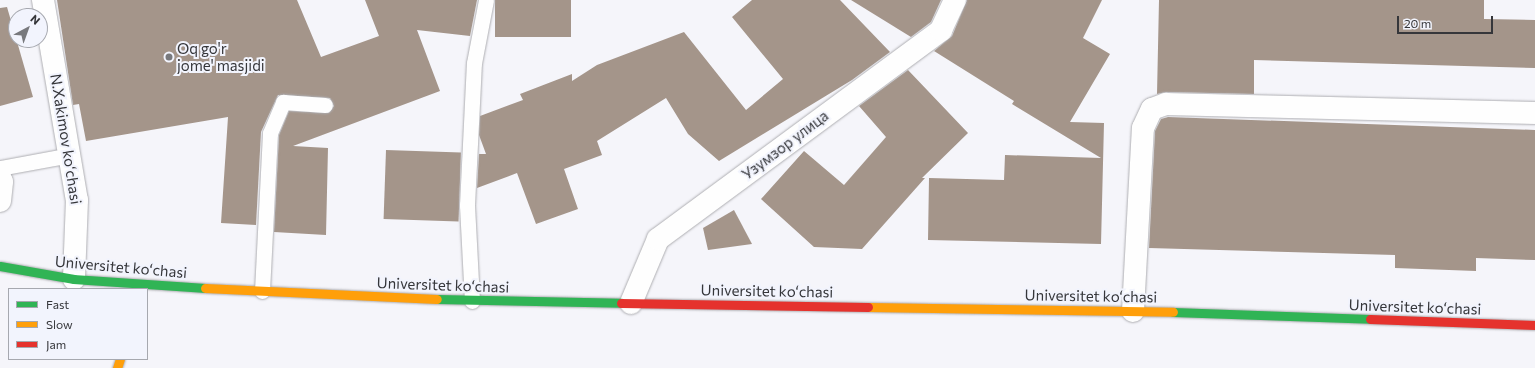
<!DOCTYPE html>
<meta charset="utf-8">
<style>
body{margin:0}
#map{position:relative;width:1535px;height:368px;overflow:hidden;background:#f5f5fa;font-family:Commissioner,sans-serif}
div>[style]{position:absolute}
.building>*{inset:0;background:#a4958a;transform-origin:0 0}
.roads{filter:drop-shadow(0 0 1px #aeaeb2) drop-shadow(0 0 1px #aeaeb2)}
.lane>*{height:15px;margin:-7.5px;padding:0 7.5px;transform-origin:7.5px;border-radius:7.5px;background:#fefefe}
.street>*{height:22px;margin:-11px;padding:0 11px;transform-origin:11px;border-radius:11px;background:#fefefe}
.fast>*{height:9px;margin:-4.5px;padding:0 4.5px;transform-origin:4.5px;border-radius:4.5px;background:#30b455}
.slow>*{height:9px;margin:-4.5px;padding:0 4.5px;transform-origin:4.5px;border-radius:4.5px;background:#ff9f0a}
.jam>*{height:9px;margin:-4.5px;padding:0 4.5px;transform-origin:4.5px;border-radius:4.5px;background:#e5322d}
.dots>*{width:11px;height:11px;translate:-50% -50%;box-sizing:border-box;border:2px solid #f2f4fd;border-radius:50%}
span{translate:-50% -50%;white-space:nowrap;text-align:center;line-height:1.15;-webkit-text-stroke:4px #f2f4fd;paint-order:stroke}
.poi-label{font-size:15px;color:#35363a}
.left{translate:0 -50%;text-align:left}
.street-label{font-size:15px;color:#35363a}
.legend{position:absolute;left:8px;top:288px;width:140px;height:72px;box-sizing:border-box;background:#f2f4fd;border:1px solid #a6a8af;margin:0;padding:5px 7px;list-style:none;font-size:12px;color:#35363a}
.legend li{display:flex;align-items:center;gap:8px;height:20px}
.legend b{width:20px;border:1px solid #a6a8af}
.north{position:absolute;left:8px;top:8px;width:40px;height:40px;box-sizing:border-box;background:#f2f4fd;border:1px solid #a6a8af;border-radius:50%;rotate:41deg;font-size:11px;font-weight:700;line-height:16px;text-align:center;color:#35363a}
.north::after{content:'';display:block;margin:auto;width:14px;height:18px;background:#78797d;clip-path:polygon(50% 0,100% 100%,50% 72%,0 100%)}
.scale{position:absolute;left:1397px;top:16px;width:96px;height:18px;box-sizing:border-box;border:2px solid #35363a;border-top:0;padding-left:5px;font-size:12px;line-height:14px;white-space:nowrap;color:#35363a;-webkit-text-stroke:3px #f2f4fd;paint-order:stroke}
</style>
<div id="map">
<div class="building">
<i style="clip-path:polygon(57px 0,297px 0,321px 57px,379px 36px,365px 0,477px 0,470px 36px,417px 30px,440px 91px,293px 146px,328px 148px,326px 235px,274px 232px,279px 135px,289px 111px,329px 113px,334px 106px,330px 98px,278px 95px,261px 132px,256px 225px,221px 223px,228px 117px,86px 141px,79px 104px,73px 105px)"></i>
<i style="left:495px;top:0;width:76px;height:37px"></i>
<i style="clip-path:polygon(752px 0,840px 0,890px 52px,852px 80px,719px 161px,688px 134px,666px 98px,597px 141px,602px 155px,564px 169px,578px 209px,536px 224px,517px 173px,477px 188px,479px 154px,486px 154px,479px 135px,480px 116px,523px 100px,520px 94px,572px 74px,572px 81px,597px 65px,684px 32px,746px 110px,783px 79px,732px 17px)"></i>
<i style="clip-path:polygon(851px 0,941px 0,931px 22px,911px 37px)"></i>
<i style="clip-path:polygon(967px 0,1102px 0,1083px 38px,1110px 54px,1070px 122px,1104px 123px,1101px 244px,928px 240px,929px 178px,1004px 180px,1005px 155px,1101px 158px,1012px 104px,1014px 101px,934px 51px,952px 36px)"></i>
<i style="clip-path:polygon(1159px 0,1484px 0,1484px 19px,1535px 20px,1535px 68px,1254px 60px,1254px 94px,1166px 92px,1157px 94px)"></i>
<i style="clip-path:polygon(7px 7px,33px 97px,0 106px,0 8px)"></i>
<i style="clip-path:polygon(908px 70px,968px 133px,922px 178px,925px 178px,862px 249px,814px 247px,761px 199px,804px 151px,844px 185px,886px 137px,859px 106px)"></i>
<i style="clip-path:polygon(1168px 117px,1535px 130px,1535px 260px,1476px 258px,1476px 271px,1395px 268px,1395px 255px,1149px 248px,1155px 131px,1161px 119px)"></i>
<i style="left:386px;top:150px;width:75px;height:69px;rotate:2deg"></i>
<i style="clip-path:polygon(734px 210px,752px 244px,708px 250px,703px 228px)"></i>
</div>
<div class="roads">
<div class="lane">
<i style="left:0;top:168px;width:71px;rotate:-10.5deg"></i>
<i style="left:262px;top:291px;width:158px;rotate:-87.1deg"></i>
<i style="left:270px;top:133px;width:34px;rotate:-67deg"></i>
<i style="left:283px;top:102px;width:42px;rotate:4.1deg"></i>
<i style="left:472px;top:301px;width:96px;rotate:-93deg"></i>
<i style="left:467px;top:205px;width:142px;rotate:-87.2deg"></i>
<i style="left:474px;top:63px;width:64px;rotate:-79.2deg"></i>
</div>
<div class="street">
<i style="left:43px;top:0;width:203px;rotate:80.4deg"></i>
<i style="left:77px;top:200px;width:79px;rotate:92.2deg"></i>
<i style="left:0;top:177px;width:5px;rotate:68deg"></i>
<i style="left:2px;top:182px;width:19px;rotate:96deg"></i>
<i style="left:631px;top:303px;width:69px;rotate:-67.1deg"></i>
<i style="left:658px;top:239px;width:352px;rotate:-36.4deg"></i>
<i style="left:941px;top:30px;width:33px;rotate:-65deg"></i>
<i style="left:1133px;top:311px;width:183px;rotate:-86.9deg"></i>
<i style="left:1143px;top:128px;width:21px;rotate:-65deg"></i>
<i style="left:1152px;top:109px;width:15px;rotate:-20deg"></i>
<i style="left:1166px;top:104px;width:369px;rotate:1.4deg"></i>
</div>
<div class="fast">
<i style="left:0;top:266px;width:75px;rotate:10deg"></i>
<i style="left:74px;top:279px;width:131px;rotate:3.9deg"></i>
<i style="left:437px;top:299px;width:184px;rotate:1.2deg"></i>
<i style="left:1173px;top:312px;width:197px;rotate:2deg"></i>
</div>
<div class="slow">
<i style="left:205px;top:288px;width:232px;rotate:2.7deg"></i>
<i style="left:868px;top:307px;width:305px;rotate:0.9deg"></i>
<i style="left:117px;top:368px;width:9px;rotate:-72deg"></i>
</div>
<div class="jam">
<i style="left:621px;top:303px;width:247px;rotate:0.9deg"></i>
<i style="left:1370px;top:319px;width:165px;rotate:2.1deg"></i>
</div>
</div>
<div class="dots">
<i style="left:169px;top:57px;background:#78797d"></i>
</div>
<div class="poi-label">
<span class="left" style="left:177px;top:57px">Oq go'r<br>jome' masjidi</span>
</div>
<div class="street-label">
<span style="left:66px;top:139px;rotate:81deg">N.Xakimov koʻchasi</span>
<span style="left:785px;top:145px;rotate:-37deg">Узумзор улица</span>
<span style="left:121px;top:267px;rotate:5deg">Universitet kо‘chasi</span>
<span style="left:443px;top:285px;rotate:2deg">Universitet kо‘chasi</span>
<span style="left:767px;top:291px;rotate:1deg">Universitet kо‘chasi</span>
<span style="left:1091px;top:296px;rotate:1deg">Universitet kо‘chasi</span>
<span style="left:1415px;top:307px;rotate:2deg">Universitet kо‘chasi</span>
</div>
<ul class="legend">
<li><b style="height:5px;background:#30b455"></b>Fast</li>
<li><b style="height:5px;background:#ff9f0a"></b>Slow</li>
<li><b style="height:5px;background:#e5322d"></b>Jam</li>
</ul>
<div class="north">N</div>
<div class="scale">20 m</div>
</div>
